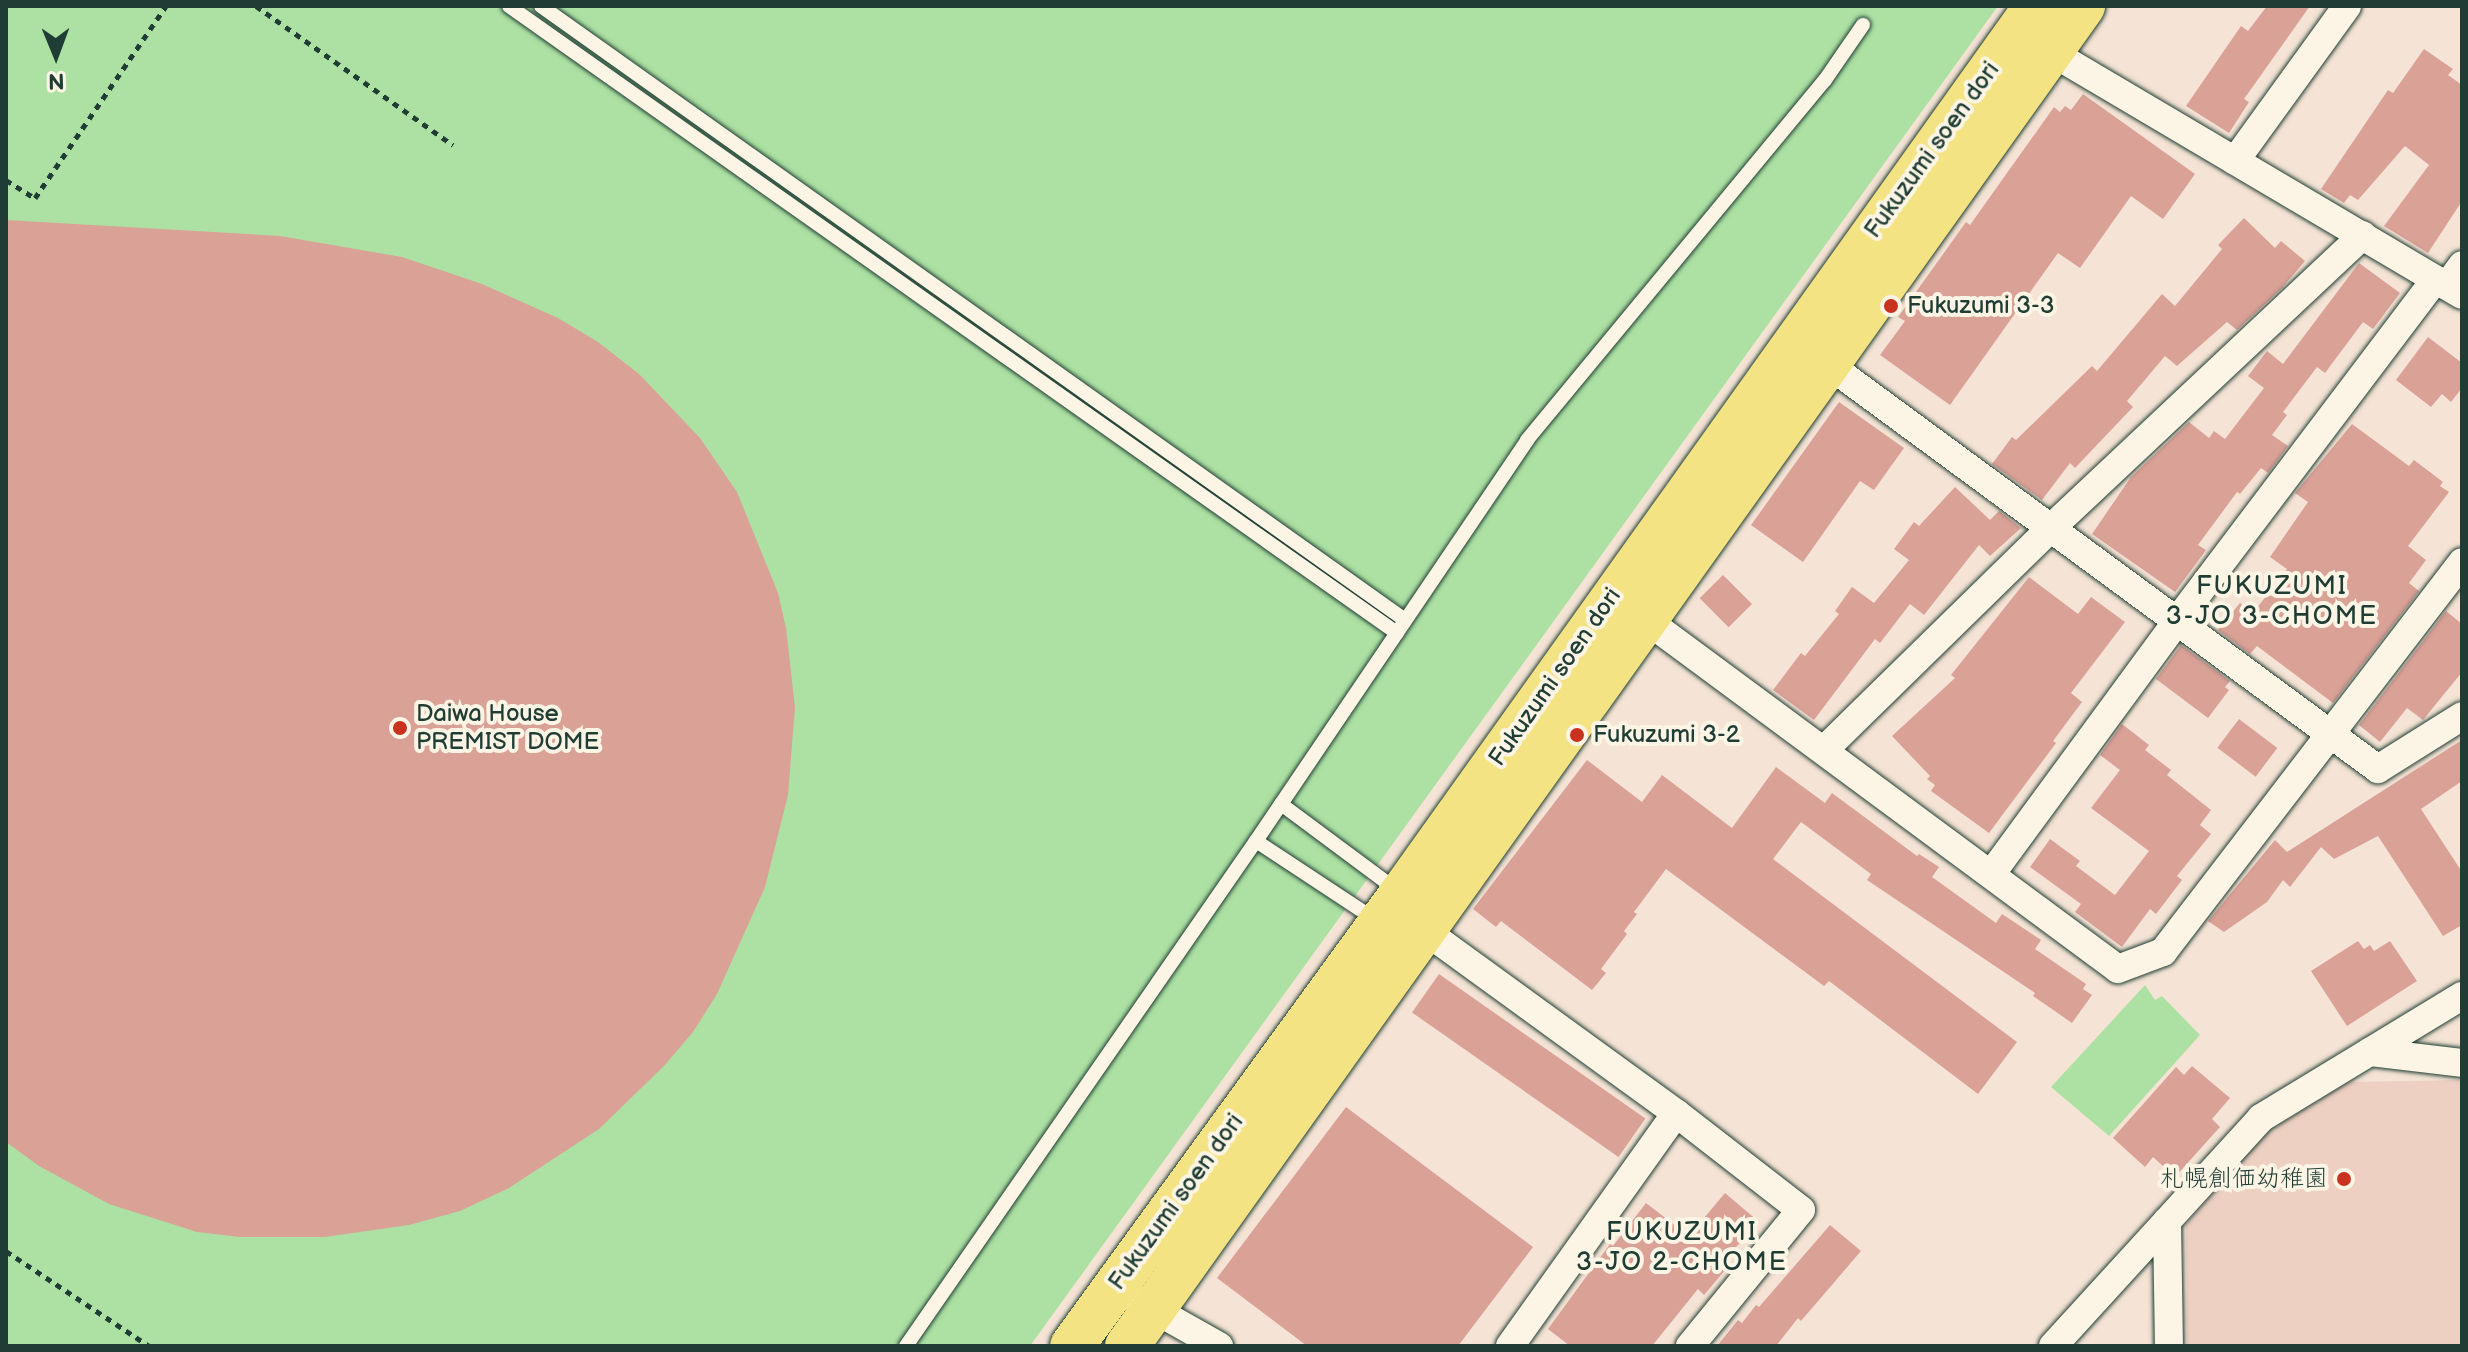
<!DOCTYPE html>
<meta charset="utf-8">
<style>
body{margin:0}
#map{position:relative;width:2468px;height:1352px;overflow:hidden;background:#f5e4d5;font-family:"Balsamiq Sans","Klee One",sans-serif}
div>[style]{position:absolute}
.built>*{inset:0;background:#edd0c2}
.green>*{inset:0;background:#ade1a3}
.building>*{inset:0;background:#daa197;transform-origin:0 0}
.path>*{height:5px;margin-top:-2.5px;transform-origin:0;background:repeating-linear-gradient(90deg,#1f3d34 0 6px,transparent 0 12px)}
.roads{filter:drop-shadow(0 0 2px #1f3d34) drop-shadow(0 0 2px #1f3d34)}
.lane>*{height:14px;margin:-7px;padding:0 7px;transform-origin:7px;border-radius:7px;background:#fcf5e5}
.street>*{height:28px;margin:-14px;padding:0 14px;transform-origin:14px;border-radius:14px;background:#fcf5e5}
.primary>*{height:44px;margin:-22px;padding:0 22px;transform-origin:22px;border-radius:22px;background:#f4e382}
.dots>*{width:22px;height:22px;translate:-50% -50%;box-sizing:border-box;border:4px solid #fcf5e5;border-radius:50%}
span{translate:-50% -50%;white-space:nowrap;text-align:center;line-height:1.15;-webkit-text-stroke:8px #fcf5e5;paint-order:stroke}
.street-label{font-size:24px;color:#1f3d34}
.poi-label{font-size:24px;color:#1f3d34}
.left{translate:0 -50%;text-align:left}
.right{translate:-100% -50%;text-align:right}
.neighbourhood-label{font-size:26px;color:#1f3d34;letter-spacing:2px}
.frame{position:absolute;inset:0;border:8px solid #1f3d34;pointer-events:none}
.north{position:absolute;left:16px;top:16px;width:80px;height:80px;-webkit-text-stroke:6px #fcf5e5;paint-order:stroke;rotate:179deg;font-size:22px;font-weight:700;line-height:32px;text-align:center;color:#1f3d34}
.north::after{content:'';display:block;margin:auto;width:28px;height:36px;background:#1f3d34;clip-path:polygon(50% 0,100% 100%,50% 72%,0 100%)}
</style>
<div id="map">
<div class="built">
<i style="clip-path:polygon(2462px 1080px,2462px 1346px,2187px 1346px,2186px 1225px,2266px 1133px,2349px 1082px)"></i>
</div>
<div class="green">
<i style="clip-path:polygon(6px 6px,1998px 6px,1030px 1346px,6px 1346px)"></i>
<i style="clip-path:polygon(2145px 985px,2155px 1000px,2162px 996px,2200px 1035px,2109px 1136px,2051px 1087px)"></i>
</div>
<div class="building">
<i style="clip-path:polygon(2267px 6px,2310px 6px,2244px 99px,2249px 102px,2229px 133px,2186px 106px,2241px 26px,2248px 31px)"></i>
<i style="clip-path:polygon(2424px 49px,2453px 69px,2448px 75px,2462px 85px,2462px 201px,2428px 253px,2384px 226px,2429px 165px,2405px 146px,2358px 200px,2350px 195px,2344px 203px,2321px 189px,2388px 90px,2393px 93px)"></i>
<i style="clip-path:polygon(2083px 94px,2195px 174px,2163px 219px,2131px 196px,2080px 268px,2058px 253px,1950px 405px,1880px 355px,1905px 321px,1898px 317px,1966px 222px,1970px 225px,2054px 107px,2060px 112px,2065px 106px,2071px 110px)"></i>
<i style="clip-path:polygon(2244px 218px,2275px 248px,2281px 241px,2305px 261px,2282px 288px,2237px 330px,2227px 322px,2177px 366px,2165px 356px,2127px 401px,2133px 407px,2075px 468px,2070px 463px,2042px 500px,1992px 464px,2012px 437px,2016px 440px,2092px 366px,2097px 371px,2162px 294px,2175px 306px,2222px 249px,2218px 245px)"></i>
<i style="clip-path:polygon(6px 220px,280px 236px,402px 257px,482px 284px,558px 318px,598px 342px,639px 374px,700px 438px,737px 492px,778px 593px,786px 628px,795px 707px,788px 795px,765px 887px,717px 994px,693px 1032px,664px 1066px,599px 1129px,509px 1188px,460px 1211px,409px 1225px,325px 1237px,240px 1237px,197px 1232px,109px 1204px,39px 1166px,6px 1142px)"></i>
<i style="clip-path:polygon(2359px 263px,2400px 293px,2373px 329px,2363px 322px,2325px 373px,2317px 367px,2283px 412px,2287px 415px,2272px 435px,2288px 446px,2268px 473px,2261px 468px,2240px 494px,2237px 492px,2198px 545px,2206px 550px,2175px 592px,2092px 534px,2131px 477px,2189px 422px,2209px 438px,2214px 431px,2225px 439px,2264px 388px,2248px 376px,2267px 351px,2283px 364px)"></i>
<i style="clip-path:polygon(2428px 337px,2462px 363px,2462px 388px,2451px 402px,2442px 394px,2431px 407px,2396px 380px)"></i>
<i style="clip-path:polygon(1839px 402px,1904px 448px,1874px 490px,1860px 481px,1803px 562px,1751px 525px)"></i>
<i style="clip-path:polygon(2352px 424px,2409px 466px,2414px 460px,2443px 482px,2440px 486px,2449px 492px,2408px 546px,2426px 560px,2409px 583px,2419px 591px,2333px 703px,2257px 646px,2250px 654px,2218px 630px,2240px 603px,2253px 613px,2287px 569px,2270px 557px,2308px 502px,2295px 493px)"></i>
<i style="clip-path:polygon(1955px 487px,1990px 520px,1999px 511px,2021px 528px,1990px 556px,1979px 545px,1924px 615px,1910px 604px,1880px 643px,1875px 639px,1814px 720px,1773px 690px,1801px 653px,1805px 656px,1839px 614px,1835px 611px,1852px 587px,1874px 603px,1909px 560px,1894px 549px,1914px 522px,1919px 526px)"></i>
<i style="left:1723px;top:575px;width:41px;height:33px;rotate:45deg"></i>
<i style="clip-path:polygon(2029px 577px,2078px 614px,2091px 597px,2125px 622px,2071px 693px,2082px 702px,2053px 741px,2056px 743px,1989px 833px,1931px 791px,1935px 785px,1927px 779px,1930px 776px,1892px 736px,1955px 678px,1951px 675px)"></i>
<i style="clip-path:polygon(2446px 611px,2462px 624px,2462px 672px,2423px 720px,2407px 708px,2380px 742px,2359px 725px)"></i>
<i style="clip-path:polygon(2181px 645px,2230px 681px,2225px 687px,2229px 690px,2208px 718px,2156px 679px)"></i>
<i style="left:2239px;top:719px;width:48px;height:36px;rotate:37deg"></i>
<i style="clip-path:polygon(2122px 724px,2149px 745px,2145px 750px,2171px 770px,2167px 775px,2211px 810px,2200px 825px,2211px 834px,2177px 876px,2182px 880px,2156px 914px,2150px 909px,2122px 947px,2075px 912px,2081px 904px,2030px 867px,2050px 839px,2080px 861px,2076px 866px,2115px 895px,2149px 851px,2091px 808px,2120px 770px,2100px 755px)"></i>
<i style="clip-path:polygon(2462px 740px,2462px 781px,2421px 809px,2462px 872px,2462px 925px,2443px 936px,2378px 836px,2334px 859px,2321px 847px,2290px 887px,2283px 880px,2267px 902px,2224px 932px,2208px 921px,2275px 840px,2287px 852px)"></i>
<i style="clip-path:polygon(1587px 760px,1642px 802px,1662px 775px,1732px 828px,1776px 767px,1825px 803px,1832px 793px,1917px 856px,1919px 854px,1939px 867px,1932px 877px,1996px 923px,2002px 914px,2041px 940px,2035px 949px,2086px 984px,2083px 989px,2092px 995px,2072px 1023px,2033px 996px,2035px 993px,1867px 880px,1871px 874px,1801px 822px,1773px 859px,2017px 1042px,1978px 1094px,1829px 981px,1824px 986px,1666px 869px,1634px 912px,1637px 914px,1624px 931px,1627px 934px,1601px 969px,1606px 973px,1592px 990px,1501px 921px,1496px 927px,1473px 909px)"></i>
<i style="clip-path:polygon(2358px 941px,2364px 949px,2370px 945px,2374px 951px,2390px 941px,2417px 981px,2347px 1026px,2311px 971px)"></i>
<i style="left:1439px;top:974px;width:252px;height:47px;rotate:35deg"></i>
<i style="clip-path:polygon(2192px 1066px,2230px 1098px,2212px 1119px,2220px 1127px,2175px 1177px,2153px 1157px,2145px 1167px,2113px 1138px,2176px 1067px,2184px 1075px)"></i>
<i style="clip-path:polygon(1346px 1107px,1533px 1247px,1458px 1346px,1307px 1346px,1217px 1278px)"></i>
<i style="clip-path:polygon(1725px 1193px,1758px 1221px,1721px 1265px,1726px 1269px,1704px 1295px,1698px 1289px,1652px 1346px,1570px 1346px,1548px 1329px,1610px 1244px,1613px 1246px,1646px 1203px,1689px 1236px)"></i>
<i style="clip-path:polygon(1830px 1225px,1861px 1251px,1801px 1321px,1798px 1318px,1776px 1346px,1717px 1346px,1738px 1320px,1742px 1323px,1756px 1305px,1759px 1307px)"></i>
</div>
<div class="path">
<i style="left:256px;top:6px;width:241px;rotate:35.2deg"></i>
<i style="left:6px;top:180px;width:34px;rotate:32deg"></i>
<i style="left:35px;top:198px;width:232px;rotate:-55.7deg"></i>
<i style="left:6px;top:1251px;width:172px;rotate:33.6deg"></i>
</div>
<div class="roads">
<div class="lane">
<i style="left:509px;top:6px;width:1087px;rotate:35.23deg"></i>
<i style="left:541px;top:6px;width:1060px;rotate:35.4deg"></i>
<i style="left:1281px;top:804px;width:146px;rotate:36.6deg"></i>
<i style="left:1256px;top:841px;width:144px;rotate:33.4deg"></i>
<i style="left:906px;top:1346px;width:614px;rotate:-55.28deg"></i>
<i style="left:1256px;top:841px;width:484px;rotate:-55.9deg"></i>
<i style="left:1527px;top:440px;width:467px;rotate:-50.4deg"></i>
<i style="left:1825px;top:80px;width:67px;rotate:-55.4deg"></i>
</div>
<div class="street">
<i style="left:2051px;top:52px;width:477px;rotate:30.6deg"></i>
<i style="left:2235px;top:161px;width:191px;rotate:-54.1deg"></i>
<i style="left:2447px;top:286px;width:26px;rotate:-54deg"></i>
<i style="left:1814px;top:354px;width:700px;rotate:36.35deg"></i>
<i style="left:2378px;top:769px;width:99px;rotate:-32.2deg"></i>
<i style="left:1645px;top:619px;width:588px;rotate:36.5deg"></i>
<i style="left:2118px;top:969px;width:48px;rotate:-20.7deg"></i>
<i style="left:2163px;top:952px;width:491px;rotate:-52.5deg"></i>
<i style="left:1824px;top:750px;width:316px;rotate:-44.4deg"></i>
<i style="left:2050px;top:529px;width:429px;rotate:-43.2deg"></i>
<i style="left:1992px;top:873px;width:313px;rotate:-53.7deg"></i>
<i style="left:2177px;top:621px;width:428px;rotate:-52.9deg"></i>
<i style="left:1413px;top:922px;width:325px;rotate:36deg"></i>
<i style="left:1676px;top:1113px;width:158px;rotate:37.8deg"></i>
<i style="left:1801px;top:1210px;width:176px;rotate:129.2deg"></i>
<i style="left:2370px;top:1052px;width:93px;rotate:6.8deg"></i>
<i style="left:2167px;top:1221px;width:125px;rotate:89.1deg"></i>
<i style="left:1139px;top:1301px;width:92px;rotate:29.4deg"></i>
<i style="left:1510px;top:1346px;width:286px;rotate:-54.5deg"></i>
<i style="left:2053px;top:1346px;width:309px;rotate:-47.6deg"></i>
<i style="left:2261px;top:1118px;width:235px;rotate:-31.3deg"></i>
</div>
<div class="primary">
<i style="left:1072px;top:1346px;width:560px;rotate:-53.93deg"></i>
<i style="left:1402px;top:893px;width:1090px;rotate:-54.44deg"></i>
<i style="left:1127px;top:1346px;width:1646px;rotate:-54.49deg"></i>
</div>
</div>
<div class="dots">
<i style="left:1891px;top:306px;background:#c8321e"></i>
<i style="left:400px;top:728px;background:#c8321e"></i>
<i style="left:1577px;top:735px;background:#c8321e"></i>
<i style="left:2344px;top:1179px;background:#c8321e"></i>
</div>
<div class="street-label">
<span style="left:1932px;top:150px;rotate:-54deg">Fukuzumi soen dori</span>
<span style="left:1555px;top:677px;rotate:-55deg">Fukuzumi soen dori</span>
<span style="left:1176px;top:1202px;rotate:-54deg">Fukuzumi soen dori</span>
</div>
<div class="poi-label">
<span class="left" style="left:1907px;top:306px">Fukuzumi 3-3</span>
<span class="left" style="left:416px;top:728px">Daiwa House<br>PREMIST DOME</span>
<span class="left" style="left:1593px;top:735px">Fukuzumi 3-2</span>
<span class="right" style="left:2328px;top:1179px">札幌創価幼稚園</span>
</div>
<div class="neighbourhood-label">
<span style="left:2272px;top:602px">FUKUZUMI<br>3-JO 3-CHOME</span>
<span style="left:1682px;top:1248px">FUKUZUMI<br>3-JO 2-CHOME</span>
</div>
<div class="frame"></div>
<div class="north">N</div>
</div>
